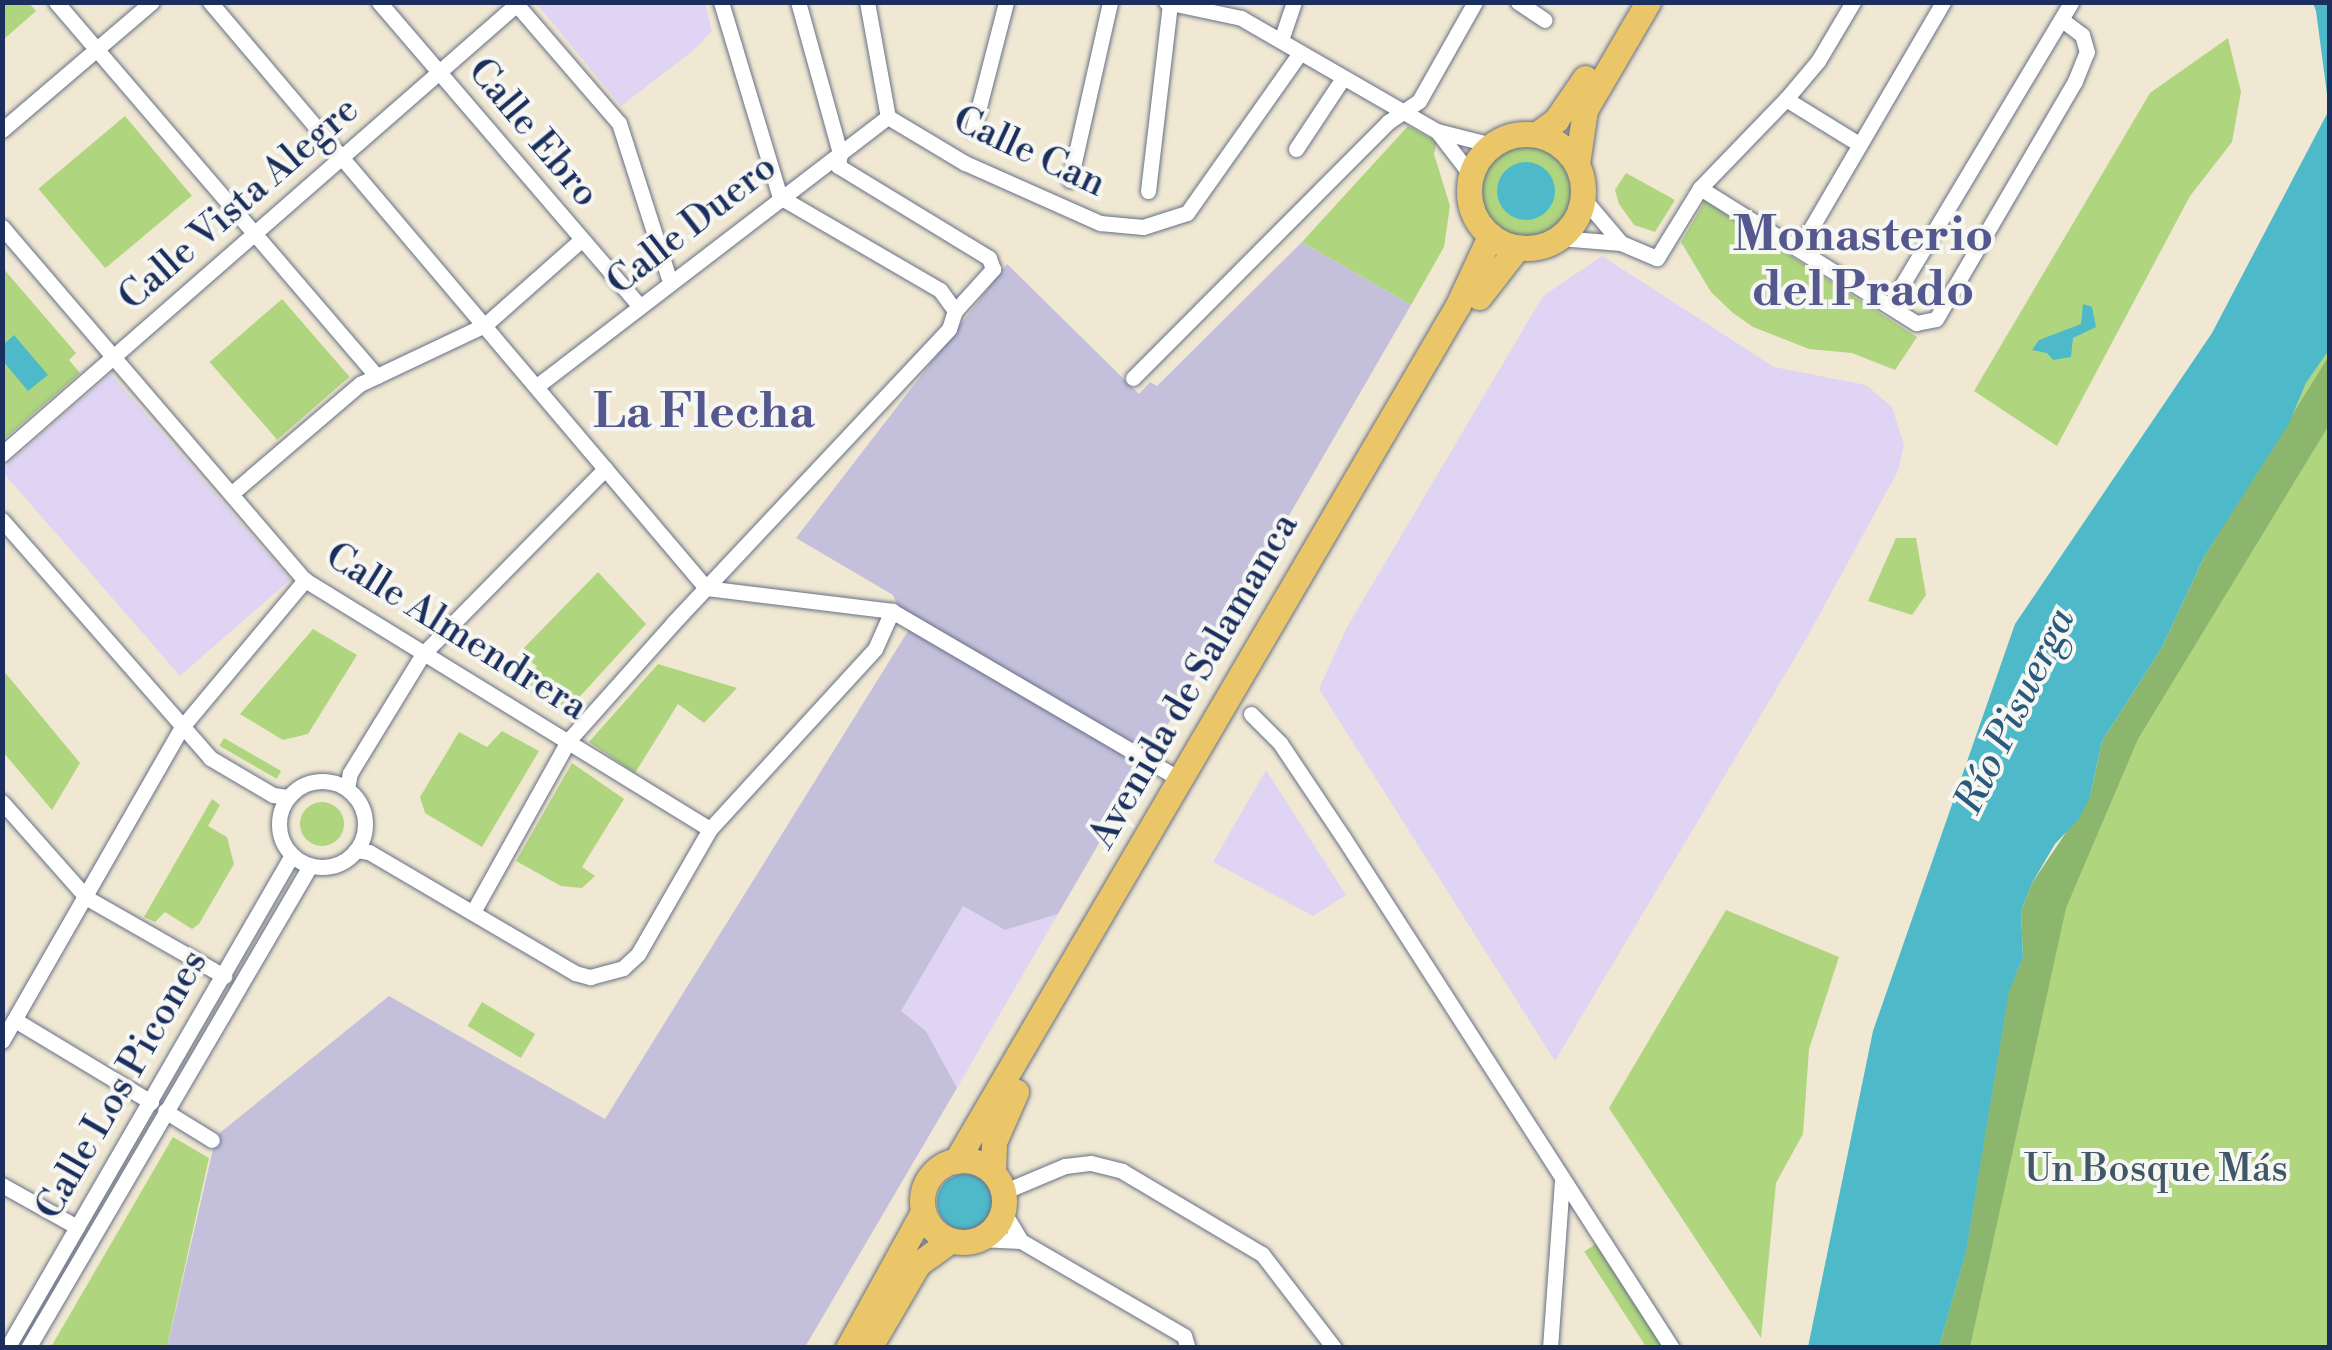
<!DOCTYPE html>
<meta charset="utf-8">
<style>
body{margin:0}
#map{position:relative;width:2332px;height:1350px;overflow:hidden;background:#f0e8d2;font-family:"Libre Bodoni",serif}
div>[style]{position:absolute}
.built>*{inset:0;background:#e0d4f4;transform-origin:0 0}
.industrial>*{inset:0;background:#c4c0db}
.green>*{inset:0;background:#b0d57f;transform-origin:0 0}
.round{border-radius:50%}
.forest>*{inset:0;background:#8cb66e}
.water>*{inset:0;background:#4ebac9}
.roads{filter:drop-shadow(0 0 2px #667087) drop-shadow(0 0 2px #667087)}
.minor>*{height:15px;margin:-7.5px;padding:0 7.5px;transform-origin:7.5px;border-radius:7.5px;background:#fff}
.minor>.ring{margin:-7.5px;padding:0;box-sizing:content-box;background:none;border:15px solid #fff;border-radius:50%}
.trunk>*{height:25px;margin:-12.5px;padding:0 12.5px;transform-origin:12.5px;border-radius:12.5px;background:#ebc669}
.trunk>.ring{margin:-12.5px;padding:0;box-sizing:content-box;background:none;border:25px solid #ebc669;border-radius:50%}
span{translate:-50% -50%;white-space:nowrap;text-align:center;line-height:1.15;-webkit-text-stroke:8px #f6f6f2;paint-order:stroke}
.street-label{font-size:38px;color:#1b2f5e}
.park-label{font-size:38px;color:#405866}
.water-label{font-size:40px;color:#2a597e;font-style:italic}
.district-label{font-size:48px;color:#54588e;font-weight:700}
.frame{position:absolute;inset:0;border:5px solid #1b2f5e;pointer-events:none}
</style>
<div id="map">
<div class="built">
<i style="clip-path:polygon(705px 3px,712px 31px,694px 50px,621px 106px,537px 4px)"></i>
<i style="clip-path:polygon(1602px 256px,1774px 367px,1866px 385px,1892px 407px,1904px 445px,1898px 471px,1805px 641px,1555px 1061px,1319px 689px,1346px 629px,1543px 296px)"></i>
<i style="left:111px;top:374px;width:273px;height:146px;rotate:49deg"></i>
<i style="clip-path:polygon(1266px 770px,1346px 895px,1313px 916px,1213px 862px)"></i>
<i style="clip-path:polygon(963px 906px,1005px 930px,1058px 914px,957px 1088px,926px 1031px,901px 1011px)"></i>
</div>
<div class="industrial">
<i style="clip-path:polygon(1302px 242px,1411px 305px,1058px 914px,1005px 930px,963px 906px,901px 1011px,926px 1031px,957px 1088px,805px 1347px,167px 1348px,216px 1136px,389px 996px,605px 1119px,908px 631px,893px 595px,796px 538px,1007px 264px,1139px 394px,1150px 382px,1157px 386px)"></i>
</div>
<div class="green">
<i style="clip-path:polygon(3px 2px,29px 3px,36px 11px,3px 40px)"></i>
<i style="clip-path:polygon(2228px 38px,2241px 92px,2232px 142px,2190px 196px,2057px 446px,1974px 391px,2150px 93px)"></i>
<i style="left:125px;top:116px;width:104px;height:113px;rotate:50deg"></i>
<i style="clip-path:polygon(1408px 126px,1437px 142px,1434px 154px,1450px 206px,1444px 247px,1411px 305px,1302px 242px)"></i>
<i class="round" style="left:1480px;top:143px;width:94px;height:94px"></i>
<i style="clip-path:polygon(1626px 173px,1675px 200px,1655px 232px,1634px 225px,1619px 204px,1615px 190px)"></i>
<i style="clip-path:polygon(1705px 201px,1917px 337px,1895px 370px,1852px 353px,1809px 349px,1753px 327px,1733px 313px,1711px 292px,1681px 242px)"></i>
<i style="clip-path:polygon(2px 267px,76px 353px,69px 360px,80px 373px,3px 440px)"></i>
<i style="left:282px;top:299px;width:103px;height:96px;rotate:49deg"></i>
<i style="clip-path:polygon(2329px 350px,2329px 1347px,1939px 1348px,2009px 990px,2306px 383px)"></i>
<i style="clip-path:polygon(1896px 538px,1916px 538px,1926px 595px,1912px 615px,1868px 601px)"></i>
<i style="clip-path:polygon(598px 572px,646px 624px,563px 715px,524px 687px,537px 666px,518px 654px)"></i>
<i style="clip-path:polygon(313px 629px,357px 655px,308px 734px,283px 740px,240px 714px)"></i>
<i style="clip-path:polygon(658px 664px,737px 688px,704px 723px,678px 704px,635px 773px,589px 742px)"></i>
<i style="clip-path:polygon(3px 670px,80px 763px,52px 810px,3px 752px)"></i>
<i style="clip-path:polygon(502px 731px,539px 751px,482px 847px,425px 813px,420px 797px,459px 732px,487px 747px)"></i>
<i style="left:224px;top:738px;width:66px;height:9px;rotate:30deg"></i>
<i style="clip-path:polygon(572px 763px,624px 799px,582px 867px,595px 876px,582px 888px,561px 886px,516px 861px)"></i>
<i style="clip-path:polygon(212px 799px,220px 805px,208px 826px,227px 837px,234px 864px,199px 924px,192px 929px,165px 912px,155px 922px,144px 917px)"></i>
<i class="round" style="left:300px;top:802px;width:44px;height:44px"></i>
<i style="clip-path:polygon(1726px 910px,1839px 957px,1809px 1049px,1803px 1134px,1776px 1183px,1761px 1338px,1609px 1108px)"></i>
<i style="left:482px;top:1002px;width:62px;height:28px;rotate:31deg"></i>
<i style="clip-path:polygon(173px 1137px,209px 1158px,167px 1347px,51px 1347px)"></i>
<i style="left:1596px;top:1244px;width:122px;height:14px;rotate:57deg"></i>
</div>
<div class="forest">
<i style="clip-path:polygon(2329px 356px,2329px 425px,2138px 739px,2066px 908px,1970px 1347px,1939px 1348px,1966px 1252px,2009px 990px,2023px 958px,2021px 911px,2032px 883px,2090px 797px,2102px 741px,2161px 649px,2205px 555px)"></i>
</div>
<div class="water">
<i style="clip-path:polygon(2313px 3px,2329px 3px,2329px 109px,2316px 11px)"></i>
<i style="clip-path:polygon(2329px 110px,2329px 350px,2306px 383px,2288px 425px,2205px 555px,2161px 649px,2102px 741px,2090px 797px,2078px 820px,2055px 844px,2032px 883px,2021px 911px,2023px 958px,2009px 991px,1966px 1252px,1939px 1347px,1808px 1347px,1873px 1031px,2015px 624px,2212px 333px)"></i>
<i class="round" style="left:1497px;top:162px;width:58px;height:58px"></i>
<i style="clip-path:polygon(2083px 304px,2092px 307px,2096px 327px,2073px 338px,2071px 357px,2053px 360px,2047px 353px,2032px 350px,2039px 340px,2081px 324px)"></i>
<i style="clip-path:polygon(14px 335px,48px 375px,28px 391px,3px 361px,3px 345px)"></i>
<i class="round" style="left:937px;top:1174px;width:56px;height:56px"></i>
</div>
<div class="roads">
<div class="minor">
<i style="left:56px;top:2px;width:493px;rotate:49.4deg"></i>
<i style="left:210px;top:2px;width:768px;rotate:49.75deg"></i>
<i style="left:706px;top:588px;width:187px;rotate:7deg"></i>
<i style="left:892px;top:611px;width:321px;rotate:30.3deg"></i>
<i style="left:379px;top:2px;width:399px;rotate:49.4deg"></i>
<i style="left:721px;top:2px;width:204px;rotate:73.2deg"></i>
<i style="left:780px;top:197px;width:185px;rotate:30.2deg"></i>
<i style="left:940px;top:290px;width:26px;rotate:54deg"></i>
<i style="left:867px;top:2px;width:117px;rotate:79.7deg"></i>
<i style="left:888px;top:117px;width:90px;rotate:30.9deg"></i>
<i style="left:965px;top:163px;width:148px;rotate:24deg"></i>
<i style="left:1100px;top:223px;width:43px;rotate:5.3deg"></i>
<i style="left:1143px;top:227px;width:46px;rotate:-17.7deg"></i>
<i style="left:1187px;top:213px;width:196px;rotate:-54.8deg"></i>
<i style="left:1166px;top:2px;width:77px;rotate:12deg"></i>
<i style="left:1241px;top:18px;width:226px;rotate:30deg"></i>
<i style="left:1437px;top:131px;width:57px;rotate:14.3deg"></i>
<i style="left:1518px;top:2px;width:32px;rotate:34deg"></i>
<i style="left:517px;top:5px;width:156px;rotate:49.2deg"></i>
<i style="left:619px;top:123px;width:167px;rotate:72.2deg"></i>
<i style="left:1281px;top:40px;width:40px;rotate:-71.1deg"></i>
<i style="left:1786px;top:99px;width:86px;rotate:31.7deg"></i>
<i style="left:2px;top:130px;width:197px;rotate:-40.5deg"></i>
<i style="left:973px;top:130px;width:132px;rotate:-75.5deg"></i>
<i style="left:1437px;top:131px;width:56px;rotate:52.3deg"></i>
<i style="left:1296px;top:149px;width:85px;rotate:-56.5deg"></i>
<i style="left:1070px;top:180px;width:182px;rotate:-77.3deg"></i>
<i style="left:1700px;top:188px;width:255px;rotate:32deg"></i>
<i style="left:1916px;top:323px;width:20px;rotate:-11deg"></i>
<i style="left:1936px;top:319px;width:276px;rotate:-59.7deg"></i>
<i style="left:2075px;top:81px;width:31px;rotate:-68deg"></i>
<i style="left:2087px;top:52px;width:18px;rotate:-106deg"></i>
<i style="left:2082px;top:35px;width:26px;rotate:-143deg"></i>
<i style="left:1148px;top:191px;width:189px;rotate:-83.3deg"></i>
<i style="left:1583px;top:198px;width:59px;rotate:49.8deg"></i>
<i style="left:2px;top:227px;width:465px;rotate:49.4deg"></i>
<i style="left:305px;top:580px;width:475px;rotate:31.6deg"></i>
<i style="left:1559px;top:238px;width:62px;rotate:4.6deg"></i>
<i style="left:1621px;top:243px;width:39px;rotate:23deg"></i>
<i style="left:1657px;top:258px;width:82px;rotate:-58.4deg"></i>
<i style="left:1700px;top:188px;width:124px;rotate:-46deg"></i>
<i style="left:1786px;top:99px;width:50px;rotate:-49.9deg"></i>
<i style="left:1818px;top:61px;width:69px;rotate:-59.3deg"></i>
<i style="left:1800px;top:247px;width:284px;rotate:-59.7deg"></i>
<i style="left:1890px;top:305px;width:353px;rotate:-59.1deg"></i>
<i style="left:1133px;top:378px;width:361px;rotate:-45.1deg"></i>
<i style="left:1388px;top:122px;width:37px;rotate:-34deg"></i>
<i style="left:1419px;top:101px;width:114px;rotate:-60.5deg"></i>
<i style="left:537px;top:386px;width:442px;rotate:-37.5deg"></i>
<i style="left:2px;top:454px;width:687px;rotate:-41.16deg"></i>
<i style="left:231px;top:494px;width:170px;rotate:-40.5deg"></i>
<i style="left:360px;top:384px;width:138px;rotate:-25.3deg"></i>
<i style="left:485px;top:325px;width:128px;rotate:-41.5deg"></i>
<i style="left:2px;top:520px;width:316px;rotate:48.8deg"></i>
<i style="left:210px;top:758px;width:73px;rotate:30.4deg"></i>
<i style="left:273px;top:795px;width:14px;rotate:8deg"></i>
<i style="left:1251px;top:714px;width:41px;rotate:45deg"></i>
<i style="left:1280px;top:743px;width:113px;rotate:56.2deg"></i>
<i style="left:1343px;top:837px;width:608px;rotate:57.23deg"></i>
<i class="ring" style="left:279px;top:781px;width:71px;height:71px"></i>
<i style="left:347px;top:788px;width:15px;rotate:-79deg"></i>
<i style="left:350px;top:773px;width:140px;rotate:-58.5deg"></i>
<i style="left:423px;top:654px;width:260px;rotate:-45.5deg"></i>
<i style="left:2px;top:802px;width:128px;rotate:48.5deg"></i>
<i style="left:87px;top:898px;width:158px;rotate:29.7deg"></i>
<i style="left:356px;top:850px;width:13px;rotate:9deg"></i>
<i style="left:369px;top:852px;width:239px;rotate:30.4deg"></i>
<i style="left:575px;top:973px;width:16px;rotate:15deg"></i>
<i style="left:590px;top:977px;width:34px;rotate:-15deg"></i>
<i style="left:623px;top:968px;width:21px;rotate:-43deg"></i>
<i style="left:638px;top:954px;width:144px;rotate:-60.1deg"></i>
<i style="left:710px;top:829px;width:244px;rotate:-47.5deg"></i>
<i style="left:875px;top:649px;width:42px;rotate:-65.9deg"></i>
<i style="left:473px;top:912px;width:196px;rotate:-60.9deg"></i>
<i style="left:568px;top:741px;width:158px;rotate:-48.3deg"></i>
<i style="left:673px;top:623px;width:403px;rotate:-46.8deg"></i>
<i style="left:949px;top:329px;width:19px;rotate:-72deg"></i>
<i style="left:955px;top:311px;width:57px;rotate:-47.9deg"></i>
<i style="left:993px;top:269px;width:12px;rotate:-110deg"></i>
<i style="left:989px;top:258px;width:177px;rotate:-148.6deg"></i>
<i style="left:838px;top:166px;width:13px;rotate:-81deg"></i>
<i style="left:840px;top:153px;width:157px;rotate:-105.5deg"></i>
<i style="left:15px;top:1020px;width:159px;rotate:31.1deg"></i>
<i style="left:2px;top:1041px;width:362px;rotate:-60.2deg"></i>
<i style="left:182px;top:727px;width:192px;rotate:-50.1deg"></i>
<i style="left:165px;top:1111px;width:55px;rotate:31.7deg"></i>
<i style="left:2px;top:1185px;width:86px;rotate:29.2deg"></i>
<i style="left:1003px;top:1192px;width:67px;rotate:-22.8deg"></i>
<i style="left:1065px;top:1166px;width:26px;rotate:-7deg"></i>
<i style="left:1091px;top:1163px;width:32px;rotate:14deg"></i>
<i style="left:1122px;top:1171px;width:163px;rotate:30.7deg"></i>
<i style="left:1262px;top:1254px;width:118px;rotate:52.5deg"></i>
<i style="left:1003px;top:1211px;width:35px;rotate:59deg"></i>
<i style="left:1021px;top:1241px;width:189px;rotate:30.2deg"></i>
<i style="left:1184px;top:1336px;width:13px;rotate:72deg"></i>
<i style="left:979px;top:1239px;width:42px;rotate:2.7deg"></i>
<i style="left:7px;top:1348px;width:569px;rotate:-59.97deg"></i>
<i style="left:28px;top:1348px;width:558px;rotate:-59.67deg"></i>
<i style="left:1550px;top:1348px;width:166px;rotate:-85.9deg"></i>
</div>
<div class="trunk">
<i style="left:1537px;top:134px;width:24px;rotate:-36deg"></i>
<i style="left:1556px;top:120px;width:51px;rotate:-55.4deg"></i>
<i class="ring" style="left:1469px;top:134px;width:89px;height:89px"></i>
<i style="left:1577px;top:164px;width:55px;rotate:-81.6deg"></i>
<i style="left:1585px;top:110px;width:125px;rotate:-59.7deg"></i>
<i style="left:1479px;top:297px;width:62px;rotate:-52.2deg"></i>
<i class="ring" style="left:922px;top:1160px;width:57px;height:57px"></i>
<i style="left:956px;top:1161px;width:992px;rotate:-59.61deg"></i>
<i style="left:1458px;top:305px;width:76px;rotate:-65.1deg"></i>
<i style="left:993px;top:1172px;width:30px;rotate:-88deg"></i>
<i style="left:994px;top:1142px;width:55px;rotate:-66.3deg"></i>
<i style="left:848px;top:1348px;width:155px;rotate:-61.1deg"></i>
<i style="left:869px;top:1348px;width:97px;rotate:-59.7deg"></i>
<i style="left:918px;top:1264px;width:39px;rotate:-36deg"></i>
</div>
</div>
<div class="street-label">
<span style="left:533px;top:133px;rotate:50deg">Calle Ebro</span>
<span style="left:1029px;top:152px;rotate:25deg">Calle Can</span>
<span style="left:239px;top:204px;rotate:-41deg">Calle Vista Alegre</span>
<span style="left:692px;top:225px;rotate:-38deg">Calle Duero</span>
<span style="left:456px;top:632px;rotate:32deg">Calle Almendrera</span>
<span style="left:1194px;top:681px;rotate:-60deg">Avenida de Salamanca</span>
<span style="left:122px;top:1085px;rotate:-60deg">Calle Los Picones</span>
</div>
<div class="park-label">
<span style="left:2156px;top:1170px">Un Bosque Más</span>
</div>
<div class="water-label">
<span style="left:2015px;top:711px;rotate:-64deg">Río Pisuerga</span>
</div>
<div class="district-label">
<span style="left:1863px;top:264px">Monasterio<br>del Prado</span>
<span style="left:704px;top:414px">La Flecha</span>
</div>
<div class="frame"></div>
</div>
